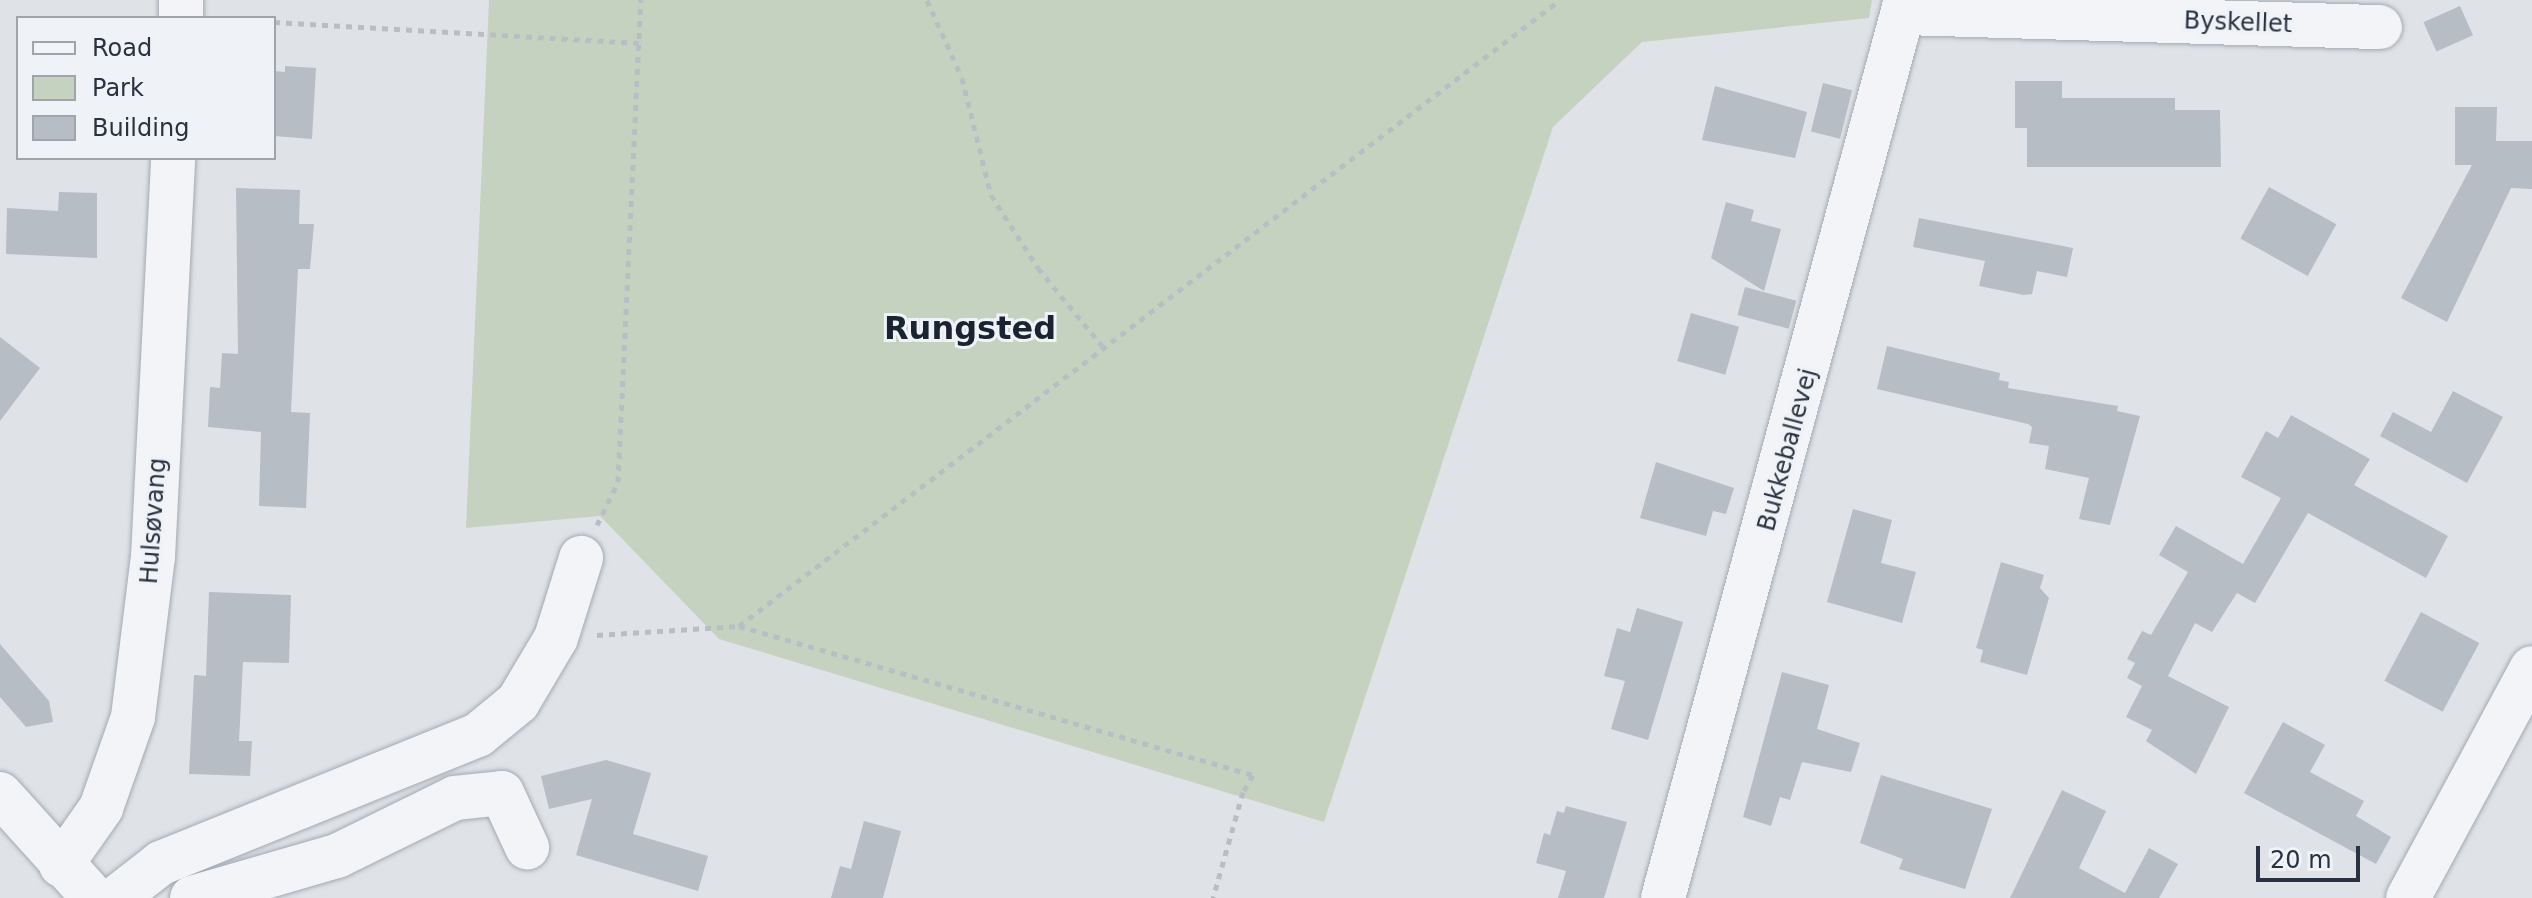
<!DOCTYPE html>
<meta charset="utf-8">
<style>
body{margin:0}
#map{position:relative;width:2532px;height:898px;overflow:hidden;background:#dfe3e8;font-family:"DejaVu Sans",sans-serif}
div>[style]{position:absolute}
.green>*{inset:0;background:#c6d2c0}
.building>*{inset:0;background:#b6bdc5;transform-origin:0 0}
.path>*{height:5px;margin-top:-2.5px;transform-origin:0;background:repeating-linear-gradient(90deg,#b9bec4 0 6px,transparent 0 12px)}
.roads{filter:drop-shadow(0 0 2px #a4aab2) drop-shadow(0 0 2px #a4aab2)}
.minor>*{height:44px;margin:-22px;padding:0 22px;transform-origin:22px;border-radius:22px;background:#f2f4f7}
span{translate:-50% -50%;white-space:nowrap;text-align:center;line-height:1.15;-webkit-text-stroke:6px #eff2f6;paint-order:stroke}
.street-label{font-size:24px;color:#283240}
.district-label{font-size:32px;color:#1a2330;font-weight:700}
.legend{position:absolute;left:16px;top:16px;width:260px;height:144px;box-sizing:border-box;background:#eff2f6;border:2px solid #9fa5ad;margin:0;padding:10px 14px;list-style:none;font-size:24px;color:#283240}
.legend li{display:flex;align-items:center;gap:16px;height:40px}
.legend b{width:40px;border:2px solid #9fa5ad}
.scale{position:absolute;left:2256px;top:846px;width:104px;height:36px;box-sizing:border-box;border:4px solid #283240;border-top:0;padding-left:10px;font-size:24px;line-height:28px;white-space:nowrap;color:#283240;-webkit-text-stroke:6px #eff2f6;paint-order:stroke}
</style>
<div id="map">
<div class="green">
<i style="clip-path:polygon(489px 0,1872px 0,1869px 18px,1642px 42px,1553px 127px,1324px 822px,719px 639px,600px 516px,466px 528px)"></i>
</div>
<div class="building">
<i style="left:2460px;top:6px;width:32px;height:40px;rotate:66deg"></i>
<i style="clip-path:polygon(285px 66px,316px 68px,312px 139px,274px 136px,274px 71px,285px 72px)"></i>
<i style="clip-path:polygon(2015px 81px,2062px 81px,2062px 98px,2175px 98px,2175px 110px,2220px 110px,2221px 167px,2027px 167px,2027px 128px,2015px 128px)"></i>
<i style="left:1823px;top:83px;width:30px;height:50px;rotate:14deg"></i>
<i style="clip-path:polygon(1715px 86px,1807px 112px,1795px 158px,1702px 140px)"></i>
<i style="clip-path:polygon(2455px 107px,2497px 107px,2496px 141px,2532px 141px,2532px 189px,2511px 188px,2447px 322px,2401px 298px,2472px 165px,2455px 165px)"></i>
<i style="left:2269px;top:187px;width:77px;height:59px;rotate:29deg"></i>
<i style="clip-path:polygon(236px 188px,300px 190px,299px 224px,314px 224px,310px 269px,298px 269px,291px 412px,310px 413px,306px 508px,259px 506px,261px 432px,208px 427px,210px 387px,220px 388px,222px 353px,238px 354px)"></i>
<i style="clip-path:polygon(59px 192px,97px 193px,97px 258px,6px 254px,7px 208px,58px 211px)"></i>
<i style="clip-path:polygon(1726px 202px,1754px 210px,1751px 221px,1781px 229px,1764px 291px,1711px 258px)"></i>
<i style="clip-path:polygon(1919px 218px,2073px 248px,2067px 277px,2037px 271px,2032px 294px,2024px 295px,1979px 286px,1985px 261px,1913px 247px)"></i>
<i style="left:1745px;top:287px;width:53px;height:29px;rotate:15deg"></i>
<i style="left:1691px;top:313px;width:50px;height:50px;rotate:16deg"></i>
<i style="clip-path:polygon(0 337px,40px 368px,0 421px)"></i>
<i style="clip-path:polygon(1887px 346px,2000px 373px,1999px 380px,2009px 382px,2008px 388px,2118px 406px,2117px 411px,2140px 416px,2110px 525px,2079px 519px,2089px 478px,2045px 469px,2049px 446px,2029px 443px,2032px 427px,2028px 424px,1877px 389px)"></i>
<i style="clip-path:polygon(2453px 391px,2503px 417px,2467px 483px,2380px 436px,2393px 412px,2431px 432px)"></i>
<i style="clip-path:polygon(2291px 415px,2370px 459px,2354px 485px,2448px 536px,2426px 578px,2308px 513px,2255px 603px,2237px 593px,2212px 632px,2195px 623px,2168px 676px,2229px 707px,2196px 774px,2146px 741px,2152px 730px,2126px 717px,2142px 686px,2127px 678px,2135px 663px,2127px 659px,2142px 631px,2151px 635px,2188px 572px,2159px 555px,2176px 526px,2243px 564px,2281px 498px,2241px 477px,2266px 431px,2278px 438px)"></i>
<i style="clip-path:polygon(1656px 462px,1734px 488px,1726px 514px,1713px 511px,1706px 536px,1640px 518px)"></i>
<i style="clip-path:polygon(1853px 509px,1892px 520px,1881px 563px,1916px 572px,1902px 623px,1827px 602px)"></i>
<i style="clip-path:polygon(2001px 562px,2044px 575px,2040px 588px,2049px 598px,2027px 675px,1980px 662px,1983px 650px,1976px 648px)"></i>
<i style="clip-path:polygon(209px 592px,291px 595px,289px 663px,243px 662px,239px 741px,252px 741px,250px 776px,189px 774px,194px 675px,206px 676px)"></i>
<i style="clip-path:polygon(1637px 608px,1683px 622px,1648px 740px,1611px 729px,1625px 681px,1604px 676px,1617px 628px,1630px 632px)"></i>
<i style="left:2421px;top:612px;width:66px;height:78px;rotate:28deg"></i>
<i style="clip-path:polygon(0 644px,49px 701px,53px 722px,26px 727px,0 697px)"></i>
<i style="clip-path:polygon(1782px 672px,1829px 685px,1817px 729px,1860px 743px,1851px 772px,1802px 762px,1790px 800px,1780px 797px,1771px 826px,1743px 817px)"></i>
<i style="clip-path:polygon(2283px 722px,2325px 745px,2310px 772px,2364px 801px,2356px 816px,2391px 837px,2376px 864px,2244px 793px)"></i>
<i style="clip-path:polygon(606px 760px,651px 773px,633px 834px,708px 856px,698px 891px,576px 855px,592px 799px,549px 809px,541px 776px)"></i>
<i style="clip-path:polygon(1881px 775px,1992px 809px,1965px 889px,1899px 869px,1903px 859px,1860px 843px)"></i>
<i style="clip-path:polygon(2062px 790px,2106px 811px,2079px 868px,2125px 893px,2149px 848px,2178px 864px,2159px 898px,2010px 898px)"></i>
<i style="clip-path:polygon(1566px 806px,1627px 822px,1604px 898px,1558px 898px,1566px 871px,1536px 863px,1544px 833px,1550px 835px,1557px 811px,1564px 813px)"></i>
<i style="clip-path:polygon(864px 821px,901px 831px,883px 898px,831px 898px,840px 866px,851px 869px)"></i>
</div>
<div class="path">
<i style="left:927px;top:0;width:85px;rotate:65.8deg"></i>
<i style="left:962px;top:78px;width:121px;rotate:76.1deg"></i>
<i style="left:991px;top:195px;width:87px;rotate:57.2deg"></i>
<i style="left:1038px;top:268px;width:104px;rotate:50.5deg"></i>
<i style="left:274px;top:22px;width:366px;rotate:3.3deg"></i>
<i style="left:597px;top:525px;width:48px;rotate:-64deg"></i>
<i style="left:618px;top:482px;width:483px;rotate:-87.3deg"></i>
<i style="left:739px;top:626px;width:535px;rotate:16.17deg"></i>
<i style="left:1253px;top:775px;width:20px;rotate:120deg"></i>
<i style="left:1243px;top:792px;width:110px;rotate:105.8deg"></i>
<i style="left:597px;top:635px;width:142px;rotate:-3.6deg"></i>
<i style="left:739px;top:626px;width:1032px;rotate:-37.32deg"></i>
</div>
<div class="roads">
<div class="minor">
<i style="left:1904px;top:13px;width:476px;rotate:1.7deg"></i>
<i style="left:181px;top:18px;width:18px;rotate:-90deg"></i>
<i style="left:0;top:794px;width:140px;rotate:47.9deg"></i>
<i style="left:61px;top:865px;width:70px;rotate:-54.9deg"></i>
<i style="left:101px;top:808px;width:96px;rotate:-70.6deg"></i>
<i style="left:133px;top:717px;width:161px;rotate:-82.9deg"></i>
<i style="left:153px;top:557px;width:400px;rotate:-87.1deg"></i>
<i style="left:116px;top:898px;width:57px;rotate:-37.9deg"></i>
<i style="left:161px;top:863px;width:342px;rotate:-22deg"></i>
<i style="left:478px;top:735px;width:52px;rotate:-39.5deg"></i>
<i style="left:518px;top:702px;width:74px;rotate:-59.3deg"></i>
<i style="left:556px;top:638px;width:84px;rotate:-72.6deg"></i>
<i style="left:192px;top:898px;width:151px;rotate:-16.2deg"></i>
<i style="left:337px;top:856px;width:131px;rotate:-26.2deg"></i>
<i style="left:455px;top:798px;width:47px;rotate:-6.1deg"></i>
<i style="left:502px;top:793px;width:60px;rotate:65.2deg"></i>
<i style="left:1663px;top:898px;width:930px;rotate:-74.86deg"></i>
<i style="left:2408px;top:898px;width:261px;rotate:-61.7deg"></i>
</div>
</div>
<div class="street-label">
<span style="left:2238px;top:23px;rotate:2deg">Byskellet</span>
<span style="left:1788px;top:450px;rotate:-75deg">Bukkeballevej</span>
<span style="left:154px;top:521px;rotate:-86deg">Hulsøvang</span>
</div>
<div class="district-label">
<span style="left:970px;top:328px">Rungsted</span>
</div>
<ul class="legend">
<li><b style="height:10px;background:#f2f4f7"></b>Road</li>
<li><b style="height:22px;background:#c6d2c0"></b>Park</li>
<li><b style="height:22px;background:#b6bdc5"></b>Building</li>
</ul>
<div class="scale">20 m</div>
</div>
